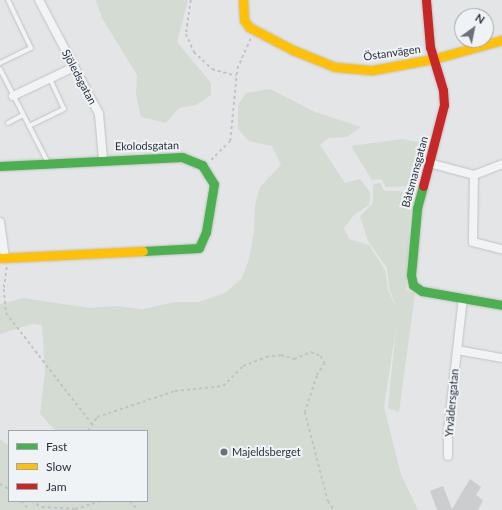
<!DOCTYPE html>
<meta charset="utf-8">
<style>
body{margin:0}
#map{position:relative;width:502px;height:510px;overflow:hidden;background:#e3e5e7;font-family:Lato,sans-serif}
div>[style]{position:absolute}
.green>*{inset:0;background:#d3dbd3}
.building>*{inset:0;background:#cbcdcf}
.path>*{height:1.5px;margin-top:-0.75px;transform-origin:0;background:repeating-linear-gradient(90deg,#c1c3c7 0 3px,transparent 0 6px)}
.roads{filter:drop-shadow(0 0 1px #c1c3c5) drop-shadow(0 0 1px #c1c3c5)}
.lane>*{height:4px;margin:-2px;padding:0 2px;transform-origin:2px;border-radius:2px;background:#f1f3f4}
.street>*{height:8px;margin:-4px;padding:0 4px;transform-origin:4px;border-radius:4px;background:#f1f3f4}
.fast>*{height:9px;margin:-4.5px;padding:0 4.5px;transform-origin:4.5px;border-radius:4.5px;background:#4caf50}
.slow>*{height:9px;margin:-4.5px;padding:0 4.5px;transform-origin:4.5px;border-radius:4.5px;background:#ffc107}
.jam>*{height:9px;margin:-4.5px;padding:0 4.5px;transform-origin:4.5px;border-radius:4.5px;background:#c62828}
.dots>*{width:11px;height:11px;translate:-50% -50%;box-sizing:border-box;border:2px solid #f0f3f6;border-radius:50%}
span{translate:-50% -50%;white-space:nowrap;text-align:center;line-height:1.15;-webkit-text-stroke:4px #f0f3f6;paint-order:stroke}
.street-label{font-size:11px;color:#2a323f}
.poi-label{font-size:11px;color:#2a323f}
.left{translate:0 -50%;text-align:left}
.legend{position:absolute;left:8px;top:430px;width:140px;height:72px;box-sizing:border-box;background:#f0f3f6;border:1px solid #a1a6ad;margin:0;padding:5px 7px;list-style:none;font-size:12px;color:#2a323f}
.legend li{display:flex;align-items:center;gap:8px;height:20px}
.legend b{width:20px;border:1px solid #a1a6ad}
.north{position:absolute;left:454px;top:8px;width:40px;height:40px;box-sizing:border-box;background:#f0f3f6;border:1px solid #a1a6ad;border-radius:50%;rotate:33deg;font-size:11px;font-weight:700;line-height:16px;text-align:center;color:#2a323f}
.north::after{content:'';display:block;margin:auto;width:14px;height:18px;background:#6b717a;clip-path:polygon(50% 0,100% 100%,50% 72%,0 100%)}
</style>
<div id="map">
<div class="green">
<i style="clip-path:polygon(96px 0,188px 0,177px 42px,211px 83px,211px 95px,196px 105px,179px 108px,166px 123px,141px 117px,136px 94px,137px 75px,102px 18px)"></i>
<i style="clip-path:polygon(270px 89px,315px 112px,361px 127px,347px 137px,328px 138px,320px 145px,345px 183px,360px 179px,370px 192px,369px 205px,354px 215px,344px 228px,349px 239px,369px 245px,385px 270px,388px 290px,397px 310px,389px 288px,387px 268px,368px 241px,360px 216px,373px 203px,373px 184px,380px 183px,384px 191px,399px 191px,411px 195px,406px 290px,415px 294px,399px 412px,388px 408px,396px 327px,384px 407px,401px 475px,418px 510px,0 510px,0 439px,9px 446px,9px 501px,147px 501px,147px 431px,56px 431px,40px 414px,45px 371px,42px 325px,32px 324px,0 334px,0 304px,23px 298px,89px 308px,116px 306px,143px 309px,175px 302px,199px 302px,225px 293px,242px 278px,249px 259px,254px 231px,255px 205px,260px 187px,281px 165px,272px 146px,249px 141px,238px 129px,238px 105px,246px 93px)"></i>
<i style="clip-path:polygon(402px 139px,426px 143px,413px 186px,386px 187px,381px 179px,372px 180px,351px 146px)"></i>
</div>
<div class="building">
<i style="clip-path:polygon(470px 479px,481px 487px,476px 495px,483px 500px,478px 510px,437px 510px,430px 491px,443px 486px,452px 509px)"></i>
</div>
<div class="path">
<i style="left:191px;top:0;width:34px;rotate:98deg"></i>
<i style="left:186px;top:34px;width:20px;rotate:66deg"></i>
<i style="left:194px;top:52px;width:25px;rotate:43deg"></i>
<i style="left:212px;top:69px;width:25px;rotate:16deg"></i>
<i style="left:211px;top:160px;width:27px;rotate:-45deg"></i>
<i style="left:230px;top:141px;width:72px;rotate:-84.4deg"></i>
<i style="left:237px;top:69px;width:35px;rotate:-66deg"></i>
<i style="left:7px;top:267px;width:22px;rotate:98deg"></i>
<i style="left:4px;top:289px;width:24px;rotate:85deg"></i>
<i style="left:6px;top:313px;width:140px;rotate:52.2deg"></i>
<i style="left:88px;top:431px;width:17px;rotate:-57deg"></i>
<i style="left:97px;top:417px;width:82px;rotate:-18.4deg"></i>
<i style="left:175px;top:391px;width:48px;rotate:-5.9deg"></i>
<i style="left:223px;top:386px;width:28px;rotate:-45deg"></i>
<i style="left:243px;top:366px;width:25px;rotate:-21deg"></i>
<i style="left:266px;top:357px;width:15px;rotate:-8deg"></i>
<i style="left:281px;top:355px;width:14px;rotate:17deg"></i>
<i style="left:294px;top:359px;width:18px;rotate:-22deg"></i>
<i style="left:311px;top:352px;width:11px;rotate:22deg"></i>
<i style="left:321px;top:356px;width:8px;rotate:60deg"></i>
<i style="left:325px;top:363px;width:15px;rotate:122deg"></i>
<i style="left:317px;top:376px;width:38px;rotate:108deg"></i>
<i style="left:305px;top:412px;width:92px;rotate:75.5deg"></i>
<i style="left:328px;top:501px;width:11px;rotate:56deg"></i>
<i style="left:0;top:484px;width:10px;rotate:29deg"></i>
<i style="left:21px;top:501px;width:12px;rotate:48deg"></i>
<i style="left:31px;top:501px;width:13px;rotate:29deg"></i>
<i style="left:42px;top:507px;width:33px;rotate:3deg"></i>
<i style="left:75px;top:509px;width:28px;rotate:-17deg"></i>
<i style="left:130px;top:501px;width:12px;rotate:48deg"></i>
</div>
<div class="roads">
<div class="lane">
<i style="left:0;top:63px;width:34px;rotate:-26deg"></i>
<i style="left:31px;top:48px;width:53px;rotate:-115.6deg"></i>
<i style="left:0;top:69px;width:106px;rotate:62.9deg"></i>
<i style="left:8px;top:123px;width:17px;rotate:-28deg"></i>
<i style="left:29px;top:126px;width:39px;rotate:-26deg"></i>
<i style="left:64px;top:109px;width:33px;rotate:-115deg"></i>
</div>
<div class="street">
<i style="left:39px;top:0;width:129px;rotate:62.2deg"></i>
<i style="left:99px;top:114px;width:45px;rotate:84.9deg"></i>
<i style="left:13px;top:96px;width:68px;rotate:-25.4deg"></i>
<i style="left:429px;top:163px;width:47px;rotate:14.9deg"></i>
<i style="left:474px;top:175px;width:30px;rotate:-21deg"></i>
<i style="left:474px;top:175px;width:67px;rotate:90.9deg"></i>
<i style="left:473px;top:242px;width:30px;rotate:14deg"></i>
<i style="left:0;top:222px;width:35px;rotate:82deg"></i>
<i style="left:457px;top:350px;width:46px;rotate:10.1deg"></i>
<i style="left:448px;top:456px;width:25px;rotate:-90deg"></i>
<i style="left:448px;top:431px;width:134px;rotate:-83.6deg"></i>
</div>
<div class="fast">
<i style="left:0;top:166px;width:182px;rotate:-2.8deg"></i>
<i style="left:182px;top:157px;width:22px;rotate:22deg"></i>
<i style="left:202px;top:165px;width:22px;rotate:58deg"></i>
<i style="left:214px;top:184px;width:49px;rotate:99.5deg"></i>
<i style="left:206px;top:232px;width:17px;rotate:114deg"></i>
<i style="left:199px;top:248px;width:56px;rotate:176.9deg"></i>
<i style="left:423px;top:186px;width:24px;rotate:105deg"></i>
<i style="left:417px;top:209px;width:66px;rotate:95.2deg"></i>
<i style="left:411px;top:275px;width:10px;rotate:79deg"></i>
<i style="left:413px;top:285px;width:11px;rotate:34deg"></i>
<i style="left:422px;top:291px;width:81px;rotate:9.9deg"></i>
</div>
<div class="slow">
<i style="left:243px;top:0;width:20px;rotate:87deg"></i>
<i style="left:244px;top:20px;width:9px;rotate:54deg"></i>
<i style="left:249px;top:27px;width:50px;rotate:27.6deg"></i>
<i style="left:293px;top:50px;width:45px;rotate:22deg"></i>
<i style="left:335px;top:67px;width:38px;rotate:5deg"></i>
<i style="left:373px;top:70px;width:61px;rotate:-10.4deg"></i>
<i style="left:433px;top:59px;width:72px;rotate:-15.4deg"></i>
<i style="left:0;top:258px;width:143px;rotate:-2.8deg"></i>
</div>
<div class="jam">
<i style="left:423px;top:186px;width:84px;rotate:-75.5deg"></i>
<i style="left:444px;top:105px;width:15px;rotate:-94deg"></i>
<i style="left:443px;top:90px;width:45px;rotate:-106.8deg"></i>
<i style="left:430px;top:47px;width:47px;rotate:-94.9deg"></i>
</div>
</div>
<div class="dots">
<i style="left:224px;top:452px;background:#6b717a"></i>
</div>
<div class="street-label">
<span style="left:392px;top:53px;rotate:-8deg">Östanvägen</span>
<span style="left:79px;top:77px;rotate:62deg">Sjöledsgatan</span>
<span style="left:147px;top:146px;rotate:-1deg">Ekolodsgatan</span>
<span style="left:415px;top:172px;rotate:-75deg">Båtsmansgatan</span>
<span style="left:452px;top:403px;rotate:-85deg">Yrvädersgatan</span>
</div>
<div class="poi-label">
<span class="left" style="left:232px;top:452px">Majeldsberget</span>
</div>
<ul class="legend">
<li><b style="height:5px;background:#4caf50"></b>Fast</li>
<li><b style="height:5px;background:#ffc107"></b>Slow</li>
<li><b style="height:5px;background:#c62828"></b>Jam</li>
</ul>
<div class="north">N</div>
</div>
